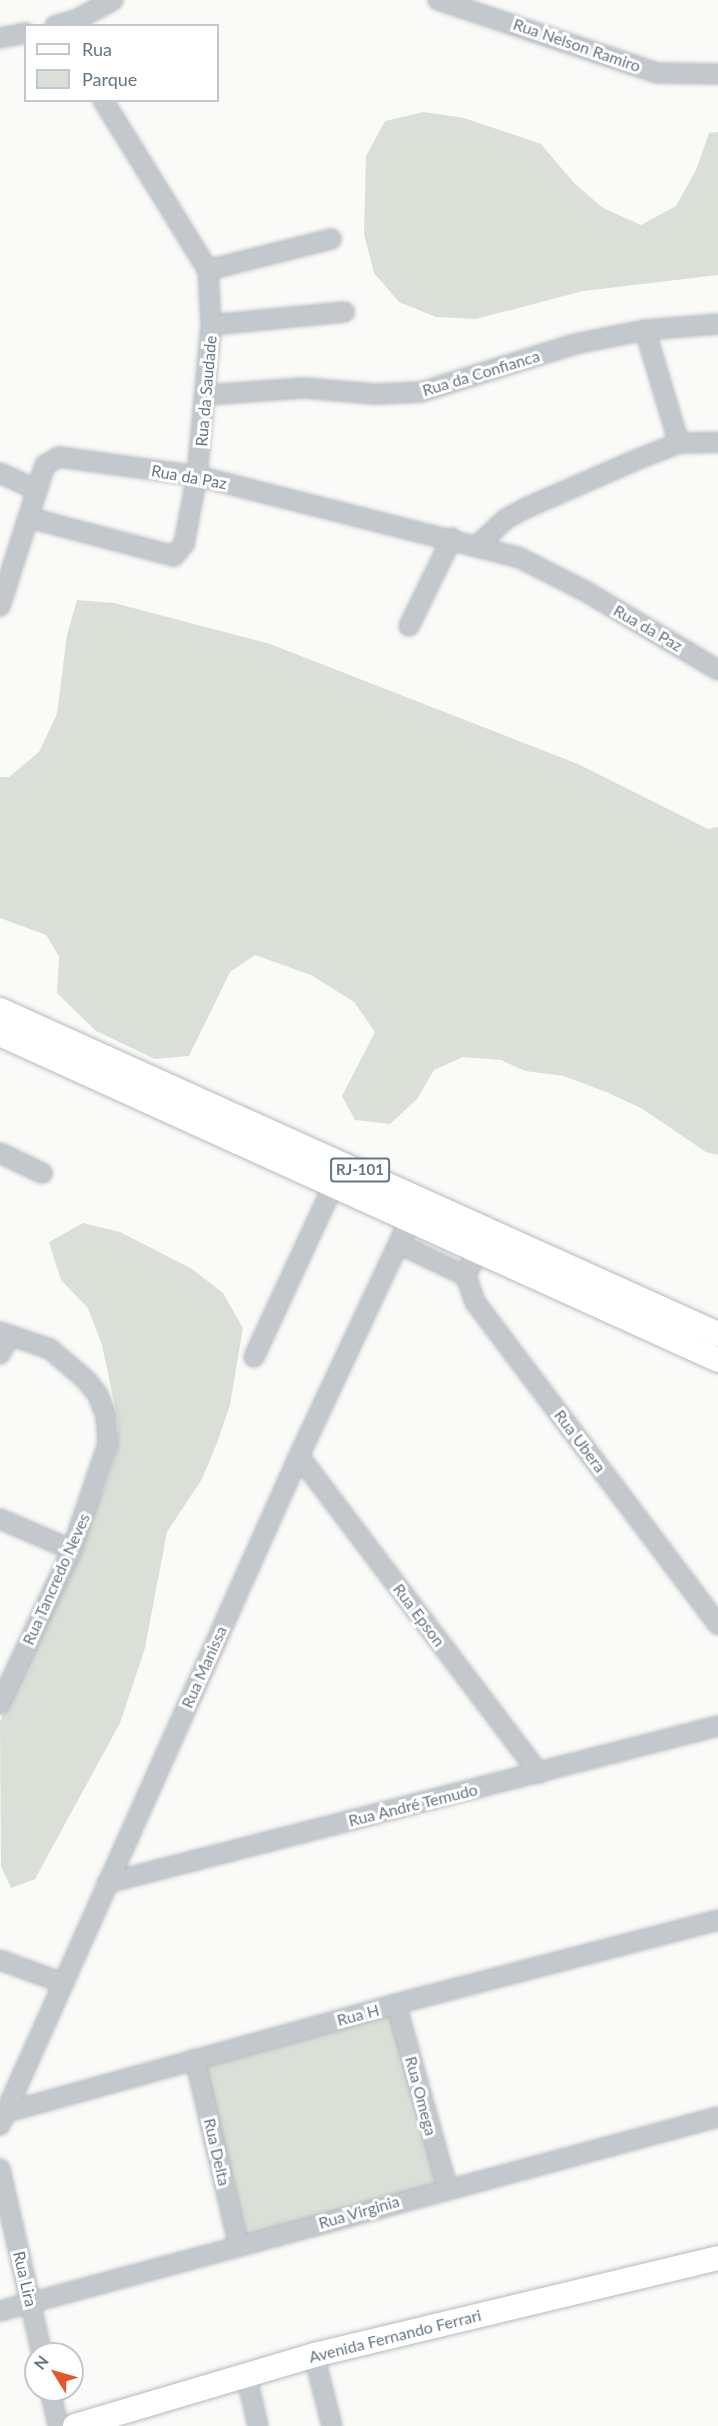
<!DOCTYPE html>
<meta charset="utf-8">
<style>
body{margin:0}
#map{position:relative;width:718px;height:2426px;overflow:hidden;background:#fafaf8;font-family:Lato,sans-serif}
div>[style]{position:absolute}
.green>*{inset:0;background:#dadfd7;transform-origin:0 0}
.roads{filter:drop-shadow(0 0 2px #b5babe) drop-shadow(0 0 2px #b5babe)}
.minor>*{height:18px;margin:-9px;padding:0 9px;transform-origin:9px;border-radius:9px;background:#c3c8cc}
.major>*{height:24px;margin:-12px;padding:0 12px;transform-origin:12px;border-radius:12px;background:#fff}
span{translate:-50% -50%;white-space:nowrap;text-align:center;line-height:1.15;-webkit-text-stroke:6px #fff;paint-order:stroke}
.shield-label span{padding:2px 4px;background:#fff;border:2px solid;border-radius:4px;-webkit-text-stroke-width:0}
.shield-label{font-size:15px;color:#657683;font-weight:700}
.street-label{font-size:16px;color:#657683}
.legend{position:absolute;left:24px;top:24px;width:195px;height:78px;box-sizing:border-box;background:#fff;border:2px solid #c1c8cd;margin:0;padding:8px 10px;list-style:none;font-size:18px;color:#657683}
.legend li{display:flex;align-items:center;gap:12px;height:30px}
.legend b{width:30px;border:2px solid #c1c8cd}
.north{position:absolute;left:24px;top:2342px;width:60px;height:60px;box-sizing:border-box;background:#fff;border:2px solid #c1c8cd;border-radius:50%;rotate:307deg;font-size:16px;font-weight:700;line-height:24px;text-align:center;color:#657683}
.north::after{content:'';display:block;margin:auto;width:21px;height:27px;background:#e4572e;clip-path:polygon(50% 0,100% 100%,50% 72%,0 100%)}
</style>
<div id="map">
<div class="green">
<i style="clip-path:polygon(424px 112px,464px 118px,541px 144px,574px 183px,603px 208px,641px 225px,676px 206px,696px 170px,709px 133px,718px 132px,718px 275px,583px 291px,476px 319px,436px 317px,399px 302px,374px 273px,364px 234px,366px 156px,385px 121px)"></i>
<i style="clip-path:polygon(77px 600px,114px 603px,270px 644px,578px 764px,708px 829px,718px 827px,718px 1155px,706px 1152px,641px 1108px,606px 1092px,564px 1076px,525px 1071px,501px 1060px,463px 1057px,434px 1070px,417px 1099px,390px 1124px,355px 1120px,342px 1096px,375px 1032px,354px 1002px,311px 975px,255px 955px,230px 972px,189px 1056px,155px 1059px,96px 1031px,57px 993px,59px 956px,46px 935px,0 918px,0 777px,9px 777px,39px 752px,57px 714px,67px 635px)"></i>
<i style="clip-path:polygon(83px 1223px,120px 1232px,192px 1269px,223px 1293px,243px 1328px,230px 1405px,217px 1443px,202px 1479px,167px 1532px,145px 1648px,120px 1723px,35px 1879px,11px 1888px,1px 1866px,0 1721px,106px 1484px,117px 1450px,118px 1421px,102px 1345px,88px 1308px,61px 1280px,49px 1242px)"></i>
<i style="left:396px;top:2004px;width:190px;height:208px;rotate:74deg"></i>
</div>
<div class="roads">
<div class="minor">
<i style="left:438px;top:0;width:231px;rotate:18.4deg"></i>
<i style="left:657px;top:73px;width:61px;rotate:0.9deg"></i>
<i style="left:55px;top:26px;width:22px;rotate:-16deg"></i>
<i style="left:76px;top:20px;width:42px;rotate:-28.4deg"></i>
<i style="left:0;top:38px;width:26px;rotate:-11deg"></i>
<i style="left:208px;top:270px;width:127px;rotate:-14.1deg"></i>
<i style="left:211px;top:325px;width:134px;rotate:-5.6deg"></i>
<i style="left:645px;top:330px;width:118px;rotate:73.3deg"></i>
<i style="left:206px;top:395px;width:98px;rotate:-4.1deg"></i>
<i style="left:304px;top:388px;width:71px;rotate:4.8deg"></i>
<i style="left:375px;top:394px;width:46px;rotate:-2.5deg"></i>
<i style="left:421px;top:392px;width:161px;rotate:-17.3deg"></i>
<i style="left:575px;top:344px;width:71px;rotate:-11.3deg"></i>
<i style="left:645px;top:330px;width:73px;rotate:-4.7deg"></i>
<i style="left:0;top:473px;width:41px;rotate:24.7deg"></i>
<i style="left:30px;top:518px;width:149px;rotate:14.8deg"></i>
<i style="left:174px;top:556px;width:16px;rotate:-50deg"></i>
<i style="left:184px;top:544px;width:69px;rotate:-79.2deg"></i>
<i style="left:197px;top:476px;width:152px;rotate:-84.7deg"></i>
<i style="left:211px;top:325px;width:55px;rotate:-93.1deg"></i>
<i style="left:208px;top:270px;width:200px;rotate:-121.7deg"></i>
<i style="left:479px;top:544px;width:37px;rotate:-43deg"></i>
<i style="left:506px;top:519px;width:23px;rotate:-29deg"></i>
<i style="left:526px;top:508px;width:120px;rotate:-23.6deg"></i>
<i style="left:636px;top:460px;width:46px;rotate:-21.6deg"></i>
<i style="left:679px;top:443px;width:39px;rotate:-1deg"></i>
<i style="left:0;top:606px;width:148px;rotate:-72.3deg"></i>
<i style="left:45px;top:465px;width:16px;rotate:-30deg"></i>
<i style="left:59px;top:457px;width:139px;rotate:7.8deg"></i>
<i style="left:197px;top:476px;width:331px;rotate:14.2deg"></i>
<i style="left:518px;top:557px;width:75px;rotate:26.9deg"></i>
<i style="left:585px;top:591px;width:155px;rotate:30.7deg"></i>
<i style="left:409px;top:626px;width:98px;rotate:-64deg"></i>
<i style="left:0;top:1153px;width:47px;rotate:25.5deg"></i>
<i style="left:399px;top:1244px;width:74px;rotate:25.5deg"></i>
<i style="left:478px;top:1251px;width:28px;rotate:116deg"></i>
<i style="left:466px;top:1276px;width:28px;rotate:71deg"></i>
<i style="left:475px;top:1302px;width:404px;rotate:53deg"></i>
<i style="left:0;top:1332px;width:53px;rotate:18.8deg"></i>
<i style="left:50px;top:1349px;width:48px;rotate:40.7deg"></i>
<i style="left:86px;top:1380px;width:19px;rotate:51deg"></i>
<i style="left:98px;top:1395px;width:22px;rotate:69deg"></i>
<i style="left:106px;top:1416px;width:28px;rotate:86deg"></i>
<i style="left:108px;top:1444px;width:112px;rotate:108.8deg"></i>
<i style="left:72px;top:1550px;width:170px;rotate:115.1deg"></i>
<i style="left:0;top:1354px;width:19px;rotate:-62deg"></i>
<i style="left:254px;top:1357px;width:188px;rotate:-65.2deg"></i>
<i style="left:299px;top:1456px;width:398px;rotate:52.9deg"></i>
<i style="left:0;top:1519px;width:78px;rotate:23.3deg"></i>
<i style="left:107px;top:1883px;width:631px;rotate:-14.41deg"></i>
<i style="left:0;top:1960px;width:67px;rotate:20.1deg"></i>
<i style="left:396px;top:2004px;width:190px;rotate:74.4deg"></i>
<i style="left:195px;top:2059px;width:192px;rotate:76.8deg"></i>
<i style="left:0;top:2114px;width:411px;rotate:-15.5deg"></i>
<i style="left:396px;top:2004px;width:333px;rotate:-14.6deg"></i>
<i style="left:0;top:2125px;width:733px;rotate:-65.92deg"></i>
<i style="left:299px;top:1456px;width:259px;rotate:-64.9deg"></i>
<i style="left:0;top:2169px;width:190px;rotate:77.2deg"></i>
<i style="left:0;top:2311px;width:744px;rotate:-15.12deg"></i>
<i style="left:314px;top:2355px;width:73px;rotate:75.8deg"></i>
<i style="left:246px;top:2374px;width:53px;rotate:77deg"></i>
<i style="left:50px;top:2390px;width:37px;rotate:77deg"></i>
</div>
<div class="major">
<i style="left:0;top:1010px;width:788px;rotate:24.29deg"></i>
<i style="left:0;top:1034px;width:789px;rotate:24.42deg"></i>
<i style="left:75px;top:2426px;width:249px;rotate:-16.5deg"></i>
<i style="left:314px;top:2355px;width:415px;rotate:-13.5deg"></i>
</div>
</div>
<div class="shield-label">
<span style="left:360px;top:1170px">RJ-101</span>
</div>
<div class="street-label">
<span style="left:577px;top:45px;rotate:19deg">Rua Nelson Ramiro</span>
<span style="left:481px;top:373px;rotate:-17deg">Rua da Confianca</span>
<span style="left:206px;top:391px;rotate:-85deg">Rua da Saudade</span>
<span style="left:189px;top:477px;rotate:10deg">Rua da Paz</span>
<span style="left:648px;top:628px;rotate:30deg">Rua da Paz</span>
<span style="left:580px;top:1441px;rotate:53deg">Rua Ubera</span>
<span style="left:56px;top:1579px;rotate:-66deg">Rua Tancredo Neves</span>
<span style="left:419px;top:1615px;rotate:53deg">Rua Epson</span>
<span style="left:204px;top:1667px;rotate:-66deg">Rua Manissa</span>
<span style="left:413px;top:1805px;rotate:-14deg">Rua André Temudo</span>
<span style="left:358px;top:2015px;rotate:-15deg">Rua H</span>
<span style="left:421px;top:2096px;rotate:75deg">Rua Omega</span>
<span style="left:217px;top:2152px;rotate:77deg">Rua Delta</span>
<span style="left:359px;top:2212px;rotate:-16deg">Rua Virginia</span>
<span style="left:25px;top:2279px;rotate:77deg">Rua Lira</span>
<span style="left:395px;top:2336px;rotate:-14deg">Avenida Fernando Ferrari</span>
</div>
<ul class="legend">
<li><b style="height:8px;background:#fff"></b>Rua</li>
<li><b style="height:16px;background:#dadfd7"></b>Parque</li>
</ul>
<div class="north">N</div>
</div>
